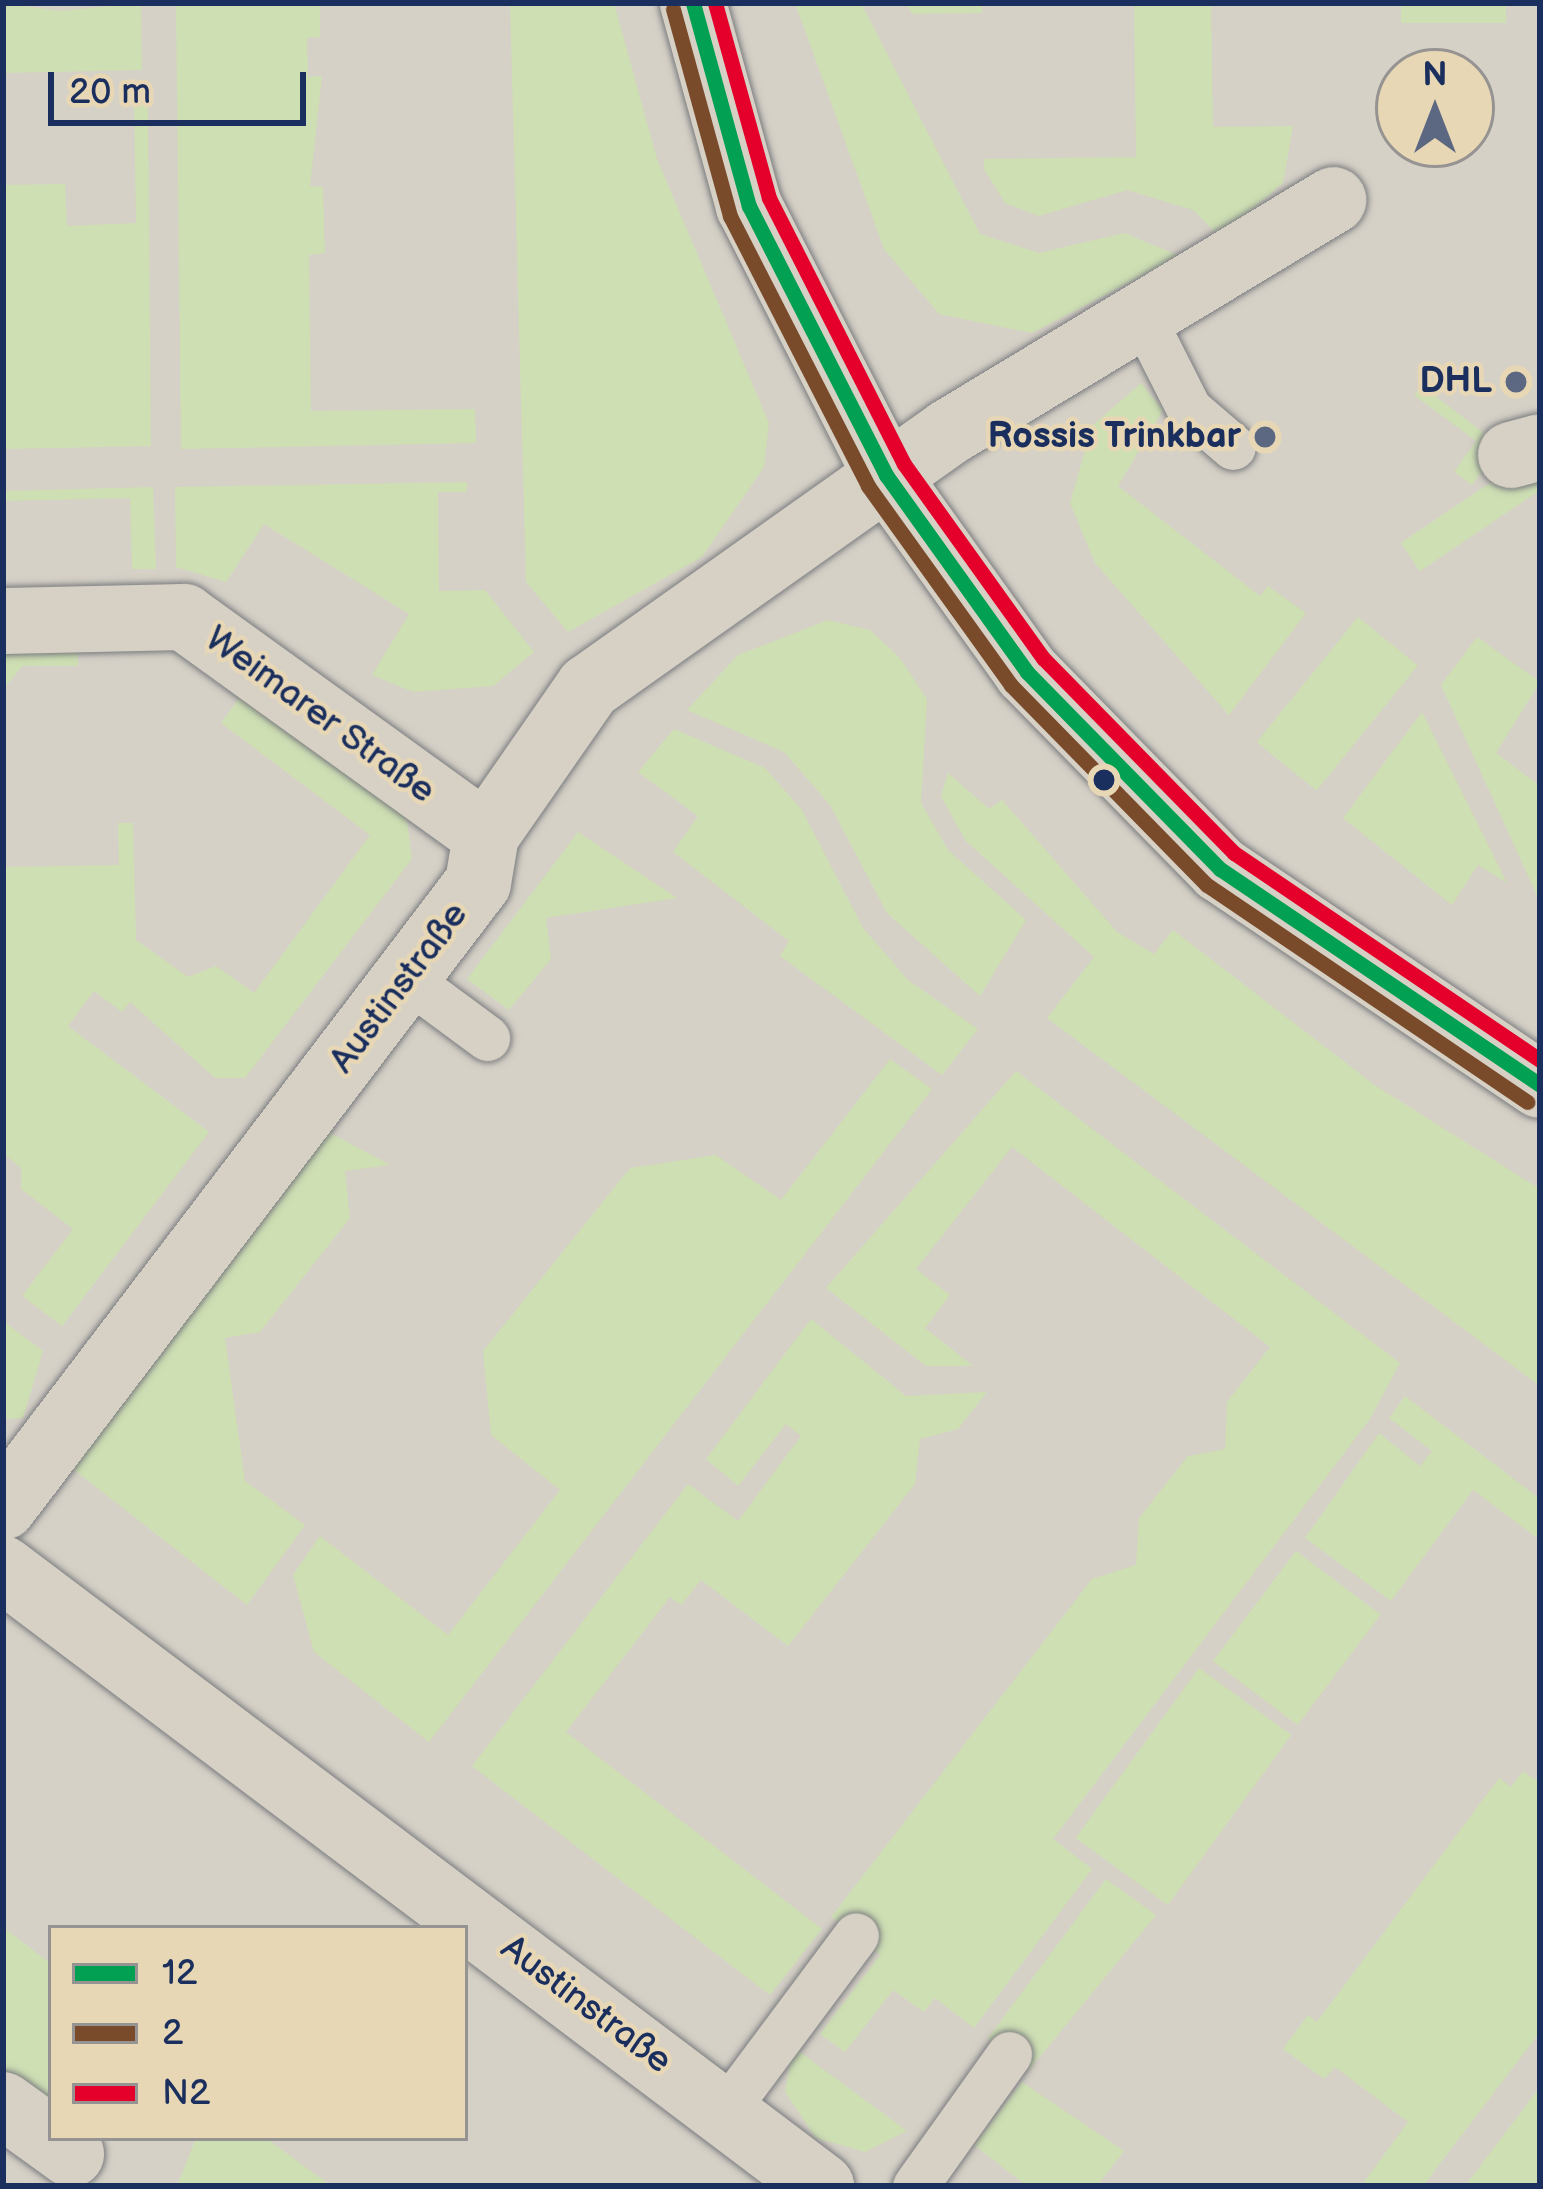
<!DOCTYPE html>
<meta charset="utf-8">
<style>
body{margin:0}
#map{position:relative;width:1543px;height:2189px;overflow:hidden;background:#d6d1c6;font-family:"Balsamiq Sans",sans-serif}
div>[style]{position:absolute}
.green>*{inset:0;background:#cedfb3;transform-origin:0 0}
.roads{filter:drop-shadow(0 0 3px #7b7d81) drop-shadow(0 0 3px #7b7d81)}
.service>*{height:45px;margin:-22.5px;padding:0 22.5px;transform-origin:22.5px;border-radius:22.5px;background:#d7d1c5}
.pedestrian>*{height:66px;margin:-33px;padding:0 33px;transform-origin:33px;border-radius:33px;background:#d7d1c5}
.minor>*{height:66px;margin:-33px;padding:0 33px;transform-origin:33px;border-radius:33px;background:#d7d1c5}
.tertiary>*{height:66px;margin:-33px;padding:0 33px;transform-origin:33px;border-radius:33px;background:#d7d1c5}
.bus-1>*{height:15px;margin:-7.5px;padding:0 7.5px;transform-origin:7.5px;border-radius:7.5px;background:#01a052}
.bus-2>*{height:15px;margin:-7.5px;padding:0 7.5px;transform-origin:7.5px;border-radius:7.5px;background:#7a4b2a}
.bus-3>*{height:15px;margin:-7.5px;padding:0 7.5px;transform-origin:7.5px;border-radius:7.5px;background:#e4002b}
.dots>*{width:33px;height:33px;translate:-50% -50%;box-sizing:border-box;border:6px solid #e8d7b4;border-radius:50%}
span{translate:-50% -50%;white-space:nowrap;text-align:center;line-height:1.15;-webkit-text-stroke:9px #e8d7b4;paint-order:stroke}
.poi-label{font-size:36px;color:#1b2f5e;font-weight:700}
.right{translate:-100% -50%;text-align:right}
.street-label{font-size:36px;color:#1b2f5e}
.frame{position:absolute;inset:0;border:6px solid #1b2f5e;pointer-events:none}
.legend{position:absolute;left:48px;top:1925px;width:420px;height:216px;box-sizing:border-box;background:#e8d7b4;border:3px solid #969492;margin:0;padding:15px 21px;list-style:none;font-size:36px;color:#1b2f5e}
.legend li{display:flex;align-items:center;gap:24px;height:60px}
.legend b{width:60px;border:3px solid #969492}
.north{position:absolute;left:1375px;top:48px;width:120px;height:120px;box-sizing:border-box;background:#e8d7b4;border:3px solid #969492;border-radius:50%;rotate:0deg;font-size:33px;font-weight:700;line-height:48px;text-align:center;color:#1b2f5e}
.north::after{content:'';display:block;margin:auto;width:42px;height:54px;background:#5c6882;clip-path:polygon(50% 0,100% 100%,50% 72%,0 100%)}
.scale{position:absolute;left:48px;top:72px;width:258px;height:54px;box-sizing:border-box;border:6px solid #1b2f5e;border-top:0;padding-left:15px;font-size:36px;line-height:42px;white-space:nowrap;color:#1b2f5e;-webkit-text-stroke:9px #e8d7b4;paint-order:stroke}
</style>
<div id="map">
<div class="green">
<i style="clip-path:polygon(3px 3px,60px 11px,141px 3px,142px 70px,3px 73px)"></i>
<i style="clip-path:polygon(176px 3px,320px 3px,320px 37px,307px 38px,308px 77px,322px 76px,310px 186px,323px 187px,325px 253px,309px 255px,311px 411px,475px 409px,476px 443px,181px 449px)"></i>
<i style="clip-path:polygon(510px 3px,614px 3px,657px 159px,769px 423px,764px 467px,702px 557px,568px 632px,526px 582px)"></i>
<i style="clip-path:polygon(795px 3px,861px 3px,980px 234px,1039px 253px,1124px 233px,1180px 256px,1032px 333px,939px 314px,884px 249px)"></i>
<i style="clip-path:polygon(906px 3px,982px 3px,982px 13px,912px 14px)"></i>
<i style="clip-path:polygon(1134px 3px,1211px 3px,1213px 127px,1293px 126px,1283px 183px,1220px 237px,1193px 210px,1127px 190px,1039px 216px,1005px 203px,984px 169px,984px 159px,1136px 157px)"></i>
<i style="left:1506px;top:3px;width:20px;height:105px;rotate:90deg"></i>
<i style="clip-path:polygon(134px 100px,148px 100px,151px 446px,3px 449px,3px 185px,65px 184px,67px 226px,136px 223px)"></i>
<i style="clip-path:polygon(1141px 383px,1163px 410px,1118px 486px,1260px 596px,1268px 586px,1306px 613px,1229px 715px,1095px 563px,1070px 503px,1092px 426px)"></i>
<i style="clip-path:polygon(1422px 386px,1501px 446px,1472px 485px,1454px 472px,1476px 441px,1414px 395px)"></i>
<i style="left:1521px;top:462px;width:34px;height:145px;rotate:56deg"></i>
<i style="clip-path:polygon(467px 482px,467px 492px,438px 492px,439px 591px,485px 590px,534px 652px,493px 686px,413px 692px,372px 675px,409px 614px,264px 524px,226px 582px,176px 567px,175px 487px)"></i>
<i style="clip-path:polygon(153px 487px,156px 569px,132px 569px,130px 498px,3px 501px,3px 491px)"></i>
<i style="left:1358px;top:617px;width:77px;height:161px;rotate:39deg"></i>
<i style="clip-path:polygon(828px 620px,870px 630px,900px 658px,927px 699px,921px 803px,948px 850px,1026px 920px,980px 996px,887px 913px,830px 805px,784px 752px,687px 710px,738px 655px)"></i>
<i style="clip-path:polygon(1477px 637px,1540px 682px,1496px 753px,1540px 786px,1540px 902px,1441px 685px)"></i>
<i style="clip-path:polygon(78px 643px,78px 666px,22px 666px,3px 690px,3px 644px)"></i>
<i style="clip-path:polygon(246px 689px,405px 805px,412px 859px,245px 1078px,215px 1078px,130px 1002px,122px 1012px,94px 991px,68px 1026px,209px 1132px,62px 1326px,22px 1296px,73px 1229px,21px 1189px,21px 1168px,3px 1153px,3px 867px,119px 865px,118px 823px,133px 823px,136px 940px,188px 977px,216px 966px,254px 993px,370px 835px,221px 723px)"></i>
<i style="clip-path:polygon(1422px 712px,1507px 883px,1478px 865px,1452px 905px,1343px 818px)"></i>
<i style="clip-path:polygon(674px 729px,765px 768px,802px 810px,863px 928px,908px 980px,978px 1029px,942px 1075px,780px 956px,789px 941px,673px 852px,698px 816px,638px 772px)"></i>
<i style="clip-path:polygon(948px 773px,989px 809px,1002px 800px,1117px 932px,1154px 954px,1173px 930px,1376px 1086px,1540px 1189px,1540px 1386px,1047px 1018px,1094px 957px,965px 840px,941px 796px)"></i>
<i style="clip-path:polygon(578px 832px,677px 898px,546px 918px,551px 959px,509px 1010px,467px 979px)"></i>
<i style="clip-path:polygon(890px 1059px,932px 1089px,429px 1742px,314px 1652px,293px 1575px,320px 1536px,448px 1635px,560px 1490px,491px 1435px,483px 1351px,630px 1168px,716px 1155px,781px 1200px)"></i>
<i style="clip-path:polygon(1016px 1071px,1400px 1363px,1370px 1419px,1053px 1839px,1092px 1869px,974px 2028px,935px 1998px,924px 2012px,893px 1990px,845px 2052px,820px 2034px,880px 1955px,831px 1917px,1092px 1579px,1136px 1565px,1139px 1518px,1188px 1456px,1225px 1449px,1227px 1402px,1270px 1347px,1012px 1147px,916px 1269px,950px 1295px,925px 1328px,973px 1366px,926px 1366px,826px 1288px)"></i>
<i style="clip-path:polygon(321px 1128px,390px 1165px,345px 1171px,350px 1218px,260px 1332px,225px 1338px,245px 1481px,305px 1525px,247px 1605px,64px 1462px)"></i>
<i style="clip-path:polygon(811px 1319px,906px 1396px,987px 1392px,958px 1429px,920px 1439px,915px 1484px,788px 1646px,701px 1580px,681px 1605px,670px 1597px,566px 1732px,822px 1929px,770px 1995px,472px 1766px,688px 1484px,738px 1521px,801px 1436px,786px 1424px,738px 1486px,706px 1459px)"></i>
<i style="clip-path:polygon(3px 1321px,43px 1351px,23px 1418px,3px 1419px)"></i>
<i style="clip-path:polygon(1405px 1396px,1540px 1499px,1540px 1540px,1473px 1490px,1391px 1601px,1305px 1538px,1379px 1433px,1420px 1466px,1432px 1451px,1389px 1418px)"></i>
<i style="left:1296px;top:1551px;width:106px;height:138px;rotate:37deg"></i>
<i style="left:1199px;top:1668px;width:114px;height:210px;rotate:36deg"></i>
<i style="clip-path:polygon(1523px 1771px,1540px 1783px,1540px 2032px,1423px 2186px,1361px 2186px,1408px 2122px,1335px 2067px,1324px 2079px,1283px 2049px,1308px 2015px,1317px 2022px,1499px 1778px,1511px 1787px)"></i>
<i style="clip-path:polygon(1106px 1879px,1156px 1915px,1030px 2069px,988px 2038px)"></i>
<i style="clip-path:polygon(3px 1927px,51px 1964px,51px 2104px,3px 2068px)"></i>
<i style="clip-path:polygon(793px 2047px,907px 2131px,865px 2152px,816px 2138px,785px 2092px)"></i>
<i style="clip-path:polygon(1022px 2082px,1124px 2151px,1097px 2186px,1027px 2186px,974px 2145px)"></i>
<i style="clip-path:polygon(1540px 2087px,1540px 2186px,1465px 2186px)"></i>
<i style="clip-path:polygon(196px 2138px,266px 2138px,331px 2186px,177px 2186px)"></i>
</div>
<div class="roads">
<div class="service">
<i style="left:1141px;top:314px;width:106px;rotate:63.2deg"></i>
<i style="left:1189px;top:409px;width:58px;rotate:40.8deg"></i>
<i style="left:406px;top:978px;width:101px;rotate:36.5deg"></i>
<i style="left:725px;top:2111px;width:219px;rotate:-53.3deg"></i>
<i style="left:915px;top:2186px;width:162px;rotate:-54.5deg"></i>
</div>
<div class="pedestrian">
<i style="left:1511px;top:455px;width:30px;rotate:-15deg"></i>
</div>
<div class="minor">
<i style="left:3px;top:621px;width:181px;rotate:-1.3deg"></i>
<i style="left:184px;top:617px;width:372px;rotate:35.8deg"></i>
<i style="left:3px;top:1507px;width:784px;rotate:-52.72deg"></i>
<i style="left:478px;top:883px;width:49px;rotate:-80.5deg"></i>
<i style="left:486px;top:835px;width:180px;rotate:-55.2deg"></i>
<i style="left:589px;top:687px;width:441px;rotate:-35.3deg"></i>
<i style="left:949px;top:432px;width:449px;rotate:-31.1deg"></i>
<i style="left:3px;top:1569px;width:1025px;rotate:37.03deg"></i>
<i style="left:3px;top:2105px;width:84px;rotate:35.8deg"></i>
</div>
<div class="tertiary">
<i style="left:693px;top:3px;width:211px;rotate:74.6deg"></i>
<i style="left:749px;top:206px;width:302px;rotate:63deg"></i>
<i style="left:886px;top:475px;width:242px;rotate:54.4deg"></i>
<i style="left:1027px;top:672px;width:276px;rotate:45.6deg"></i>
<i style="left:1220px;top:869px;width:386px;rotate:34deg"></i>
</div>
</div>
<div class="bus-1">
<i style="left:693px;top:3px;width:211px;rotate:74.6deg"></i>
<i style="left:749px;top:206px;width:302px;rotate:63deg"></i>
<i style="left:886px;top:475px;width:242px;rotate:54.4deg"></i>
<i style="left:1027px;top:672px;width:276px;rotate:45.6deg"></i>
<i style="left:1220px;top:869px;width:386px;rotate:34deg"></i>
</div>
<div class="bus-2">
<i style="left:673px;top:9px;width:215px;rotate:74.6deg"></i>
<i style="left:730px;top:216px;width:303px;rotate:62.9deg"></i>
<i style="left:868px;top:486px;width:245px;rotate:54.3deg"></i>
<i style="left:1011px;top:685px;width:280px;rotate:45.6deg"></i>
<i style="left:1207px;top:885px;width:387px;rotate:34.1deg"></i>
</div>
<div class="bus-3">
<i style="left:715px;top:3px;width:202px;rotate:74.5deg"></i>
<i style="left:769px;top:198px;width:298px;rotate:63.1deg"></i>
<i style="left:904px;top:464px;width:239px;rotate:54.4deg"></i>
<i style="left:1043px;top:658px;width:273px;rotate:45.6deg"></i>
<i style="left:1234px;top:853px;width:369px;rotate:34.1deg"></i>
</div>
<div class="dots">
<i style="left:1516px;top:382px;background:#5c6882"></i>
<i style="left:1265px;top:437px;background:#5c6882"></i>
<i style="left:1104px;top:780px;background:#1b2f5e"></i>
</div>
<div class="poi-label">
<span class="right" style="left:1492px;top:382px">DHL</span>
<span class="right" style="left:1241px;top:437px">Rossis Trinkbar</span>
</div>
<div class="street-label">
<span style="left:320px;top:715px;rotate:36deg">Weimarer Straße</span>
<span style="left:399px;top:988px;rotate:-53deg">Austinstraße</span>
<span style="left:586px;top:2005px;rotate:37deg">Austinstraße</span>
</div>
<div class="frame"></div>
<ul class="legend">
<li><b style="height:15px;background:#01a052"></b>12</li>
<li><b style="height:15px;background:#7a4b2a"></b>2</li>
<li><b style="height:15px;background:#e4002b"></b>N2</li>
</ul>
<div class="north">N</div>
<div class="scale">20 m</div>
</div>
